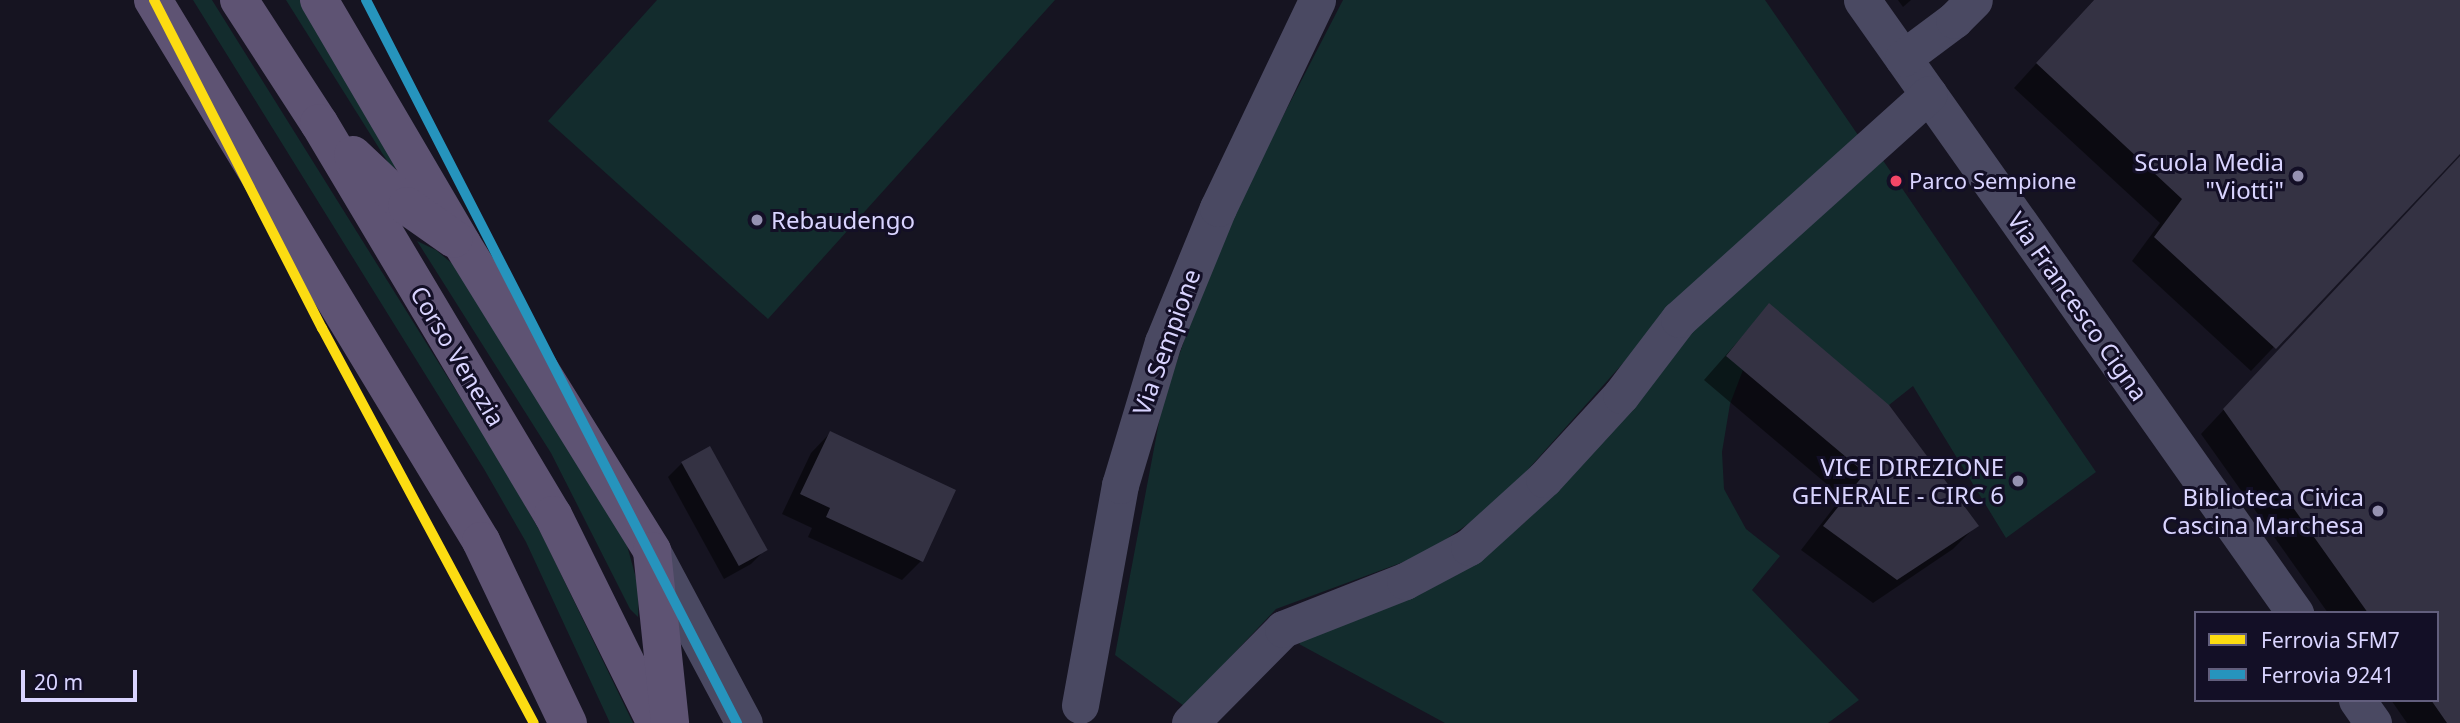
<!DOCTYPE html>
<style>
body{margin:0}
#map{position:relative;width:2460px;height:723px;overflow:hidden;background:#161421;font-family:"Noto Sans",sans-serif}
div>[style]{position:absolute}
.green>*{inset:0;background:#132c2d}
.shadow>*{inset:0;background:#0007}
.building>*{inset:0;background:#343243;transform-origin:0 0}
.minor>*{height:37px;margin:-18.5px;padding:0 18.5px;transform-origin:18.5px;border-radius:18.5px;background:#4a4962}
.major>*{height:38px;margin:-19px;padding:0 19px;transform-origin:19px;border-radius:19px;background:#5e5373}
.rail-1>*{height:10px;margin:-5px;padding:0 5px;transform-origin:5px;border-radius:5px;background:#fcdc12}
.rail-2>*{height:10px;margin:-5px;padding:0 5px;transform-origin:5px;border-radius:5px;background:#2694bd}
.dots>*{width:19px;height:19px;translate:-50% -50%;box-sizing:border-box;border:4px solid #130f26;border-radius:50%}
span{translate:-50% -50%;white-space:nowrap;text-align:center;line-height:1.15;-webkit-text-stroke:6px #130f26;paint-order:stroke}
.bus-label{font-size:22px;color:#d9d4ff}
.left{translate:0 -50%;text-align:left}
.poi-label{font-size:24px;color:#d9d4ff}
.right{translate:-100% -50%;text-align:right}
.street-label{font-size:24px;color:#d9d4ff}
.legend{position:absolute;left:2194px;top:611px;width:245px;height:91px;box-sizing:border-box;background:#130f26;border:2px solid #625e7d;margin:0;padding:9px 12px;list-style:none;font-size:21px;color:#d9d4ff}
.legend li{display:flex;align-items:center;gap:14px;height:35px}
.legend b{width:35px;border:2px solid #625e7d}
.scale{position:absolute;left:21px;top:670px;width:116px;height:32px;box-sizing:border-box;border:4px solid #d9d4ff;border-top:0;padding-left:9px;font-size:21px;line-height:24px;white-space:nowrap;color:#d9d4ff;-webkit-text-stroke:5px #130f26;paint-order:stroke}
</style>
<div id="map">
<div class="green">
<i style="clip-path:polygon(193px 0,212px 0,500px 461px,542px 535px,633px 723px,610px 723px,526px 542px,484px 469px)"></i>
<i style="clip-path:polygon(286px 0,302px 0,398px 158px,396px 169px,389px 164px)"></i>
<i style="clip-path:polygon(657px 0,1055px 0,768px 319px,548px 121px)"></i>
<i style="clip-path:polygon(1343px 0,1765px 0,1858px 135px,1674px 306px,1498px 503px,1425px 554px,1276px 609px,1184px 706px,1115px 655px,1163px 401px,1221px 236px)"></i>
<i style="clip-path:polygon(1882px 159px,2096px 472px,2006px 538px,1913px 386px,1889px 405px,1743px 370px,1730px 404px,1722px 452px,1724px 489px,1746px 529px,1780px 556px,1752px 590px,1859px 700px,1828px 723px,1445px 723px,1299px 644px,1320px 625px,1480px 560px,1524px 523px,1596px 448px,1700px 322px)"></i>
<i style="clip-path:polygon(417px 241px,436px 250px,461px 271px,625px 538px,639px 589px,638px 617px,630px 609px,551px 453px)"></i>
</div>
<div class="shadow">
<i style="clip-path:polygon(1898px 0,1911px 0,1903px 7px)"></i>
<i style="clip-path:polygon(2094px 0,2460px 0,2460px 151px,2251px 371px,2132px 261px,2160px 223px,2014px 88px)"></i>
<i style="clip-path:polygon(2460px 157px,2460px 723px,2407px 723px,2391px 700px,2437px 700px,2437px 613px,2328px 613px,2201px 434px)"></i>
<i style="clip-path:polygon(1769px 306px,1976px 526px,1953px 549px,1873px 603px,1801px 550px,1842px 497px,1704px 380px)"></i>
<i style="clip-path:polygon(830px 433px,921px 561px,902px 580px,808px 537px,812px 528px,782px 514px,811px 453px)"></i>
<i style="clip-path:polygon(682px 463px,765px 550px,751px 564px,724px 579px,668px 477px)"></i>
</div>
<div class="building">
<i style="clip-path:polygon(2094px 0,2460px 0,2460px 154px,2276px 349px,2154px 237px,2182px 199px,2036px 63px)"></i>
<i style="clip-path:polygon(2460px 156px,2460px 723px,2447px 723px,2431px 700px,2437px 700px,2437px 613px,2368px 613px,2223px 409px)"></i>
<i style="clip-path:polygon(1769px 303px,1889px 405px,1979px 526px,1897px 580px,1823px 526px,1865px 473px,1726px 356px)"></i>
<i style="clip-path:polygon(830px 431px,956px 490px,923px 562px,826px 517px,830px 508px,800px 494px)"></i>
<i style="left:710px;top:446px;width:119px;height:33px;rotate:61deg"></i>
</div>
<div class="minor">
<i style="left:1862px;top:0;width:751px;rotate:54.76deg"></i>
<i style="left:1903px;top:58px;width:64px;rotate:-36.7deg"></i>
<i style="left:1954px;top:20px;width:28px;rotate:-45deg"></i>
<i style="left:652px;top:551px;width:195px;rotate:61.9deg"></i>
<i style="left:2357px;top:700px;width:28px;rotate:55deg"></i>
<i style="left:1080px;top:705px;width:224px;rotate:-79.7deg"></i>
<i style="left:1120px;top:485px;width:149px;rotate:-73.3deg"></i>
<i style="left:1163px;top:342px;width:145px;rotate:-67.7deg"></i>
<i style="left:1218px;top:208px;width:230px;rotate:-64.5deg"></i>
<i style="left:1190px;top:723px;width:132px;rotate:-45.3deg"></i>
<i style="left:1283px;top:629px;width:131px;rotate:-21.5deg"></i>
<i style="left:1405px;top:581px;width:72px;rotate:-28deg"></i>
<i style="left:1469px;top:547px;width:101px;rotate:-42.2deg"></i>
<i style="left:1544px;top:479px;width:114px;rotate:-47.5deg"></i>
<i style="left:1621px;top:395px;width:96px;rotate:-52.7deg"></i>
<i style="left:1679px;top:319px;width:336px;rotate:-42deg"></i>
</div>
<div class="major">
<i style="left:153px;top:0;width:633px;rotate:58.77deg"></i>
<i style="left:481px;top:541px;width:202px;rotate:64.5deg"></i>
<i style="left:239px;top:0;width:147px;rotate:57deg"></i>
<i style="left:319px;top:123px;width:457px;rotate:59.2deg"></i>
<i style="left:553px;top:515px;width:232px;rotate:63.7deg"></i>
<i style="left:319px;top:0;width:283px;rotate:59.6deg"></i>
<i style="left:462px;top:244px;width:361px;rotate:58.2deg"></i>
<i style="left:652px;top:551px;width:173px;rotate:84deg"></i>
<i style="left:353px;top:155px;width:74px;rotate:43.4deg"></i>
<i style="left:407px;top:206px;width:57px;rotate:35.1deg"></i>
</div>
<div class="rail-1">
<i style="left:154px;top:0;width:369px;rotate:62.9deg"></i>
<i style="left:322px;top:328px;width:448px;rotate:61.8deg"></i>
</div>
<div class="rail-2">
<i style="left:366px;top:0;width:813px;rotate:62.84deg"></i>
</div>
<div class="dots">
<i style="left:2298px;top:176px;background:#9591b1"></i>
<i style="left:1896px;top:181px;background:#f34667"></i>
<i style="left:757px;top:220px;background:#9591b1"></i>
<i style="left:2018px;top:481px;background:#9591b1"></i>
<i style="left:2378px;top:511px;background:#9591b1"></i>
</div>
<div class="bus-label">
<span class="left" style="left:1909px;top:181px">Parco Sempione</span>
</div>
<div class="poi-label">
<span class="right" style="left:2284px;top:176px">Scuola Media<br>"Viotti"</span>
<span class="left" style="left:771px;top:220px">Rebaudengo</span>
<span class="right" style="left:2004px;top:481px">VICE DIREZIONE<br>GENERALE - CIRC 6</span>
<span class="right" style="left:2364px;top:511px">Biblioteca Civica<br>Cascina Marchesa</span>
</div>
<div class="street-label">
<span style="left:2078px;top:306px;rotate:55deg">Via Francesco Cigna</span>
<span style="left:1166px;top:342px;rotate:-70deg">Via Sempione</span>
<span style="left:458px;top:356px;rotate:59deg">Corso Venezia</span>
</div>
<ul class="legend">
<li><b style="height:9px;background:#fcdc12"></b>Ferrovia SFM7</li>
<li><b style="height:9px;background:#2694bd"></b>Ferrovia 9241</li>
</ul>
<div class="scale">20 m</div>
</div>
